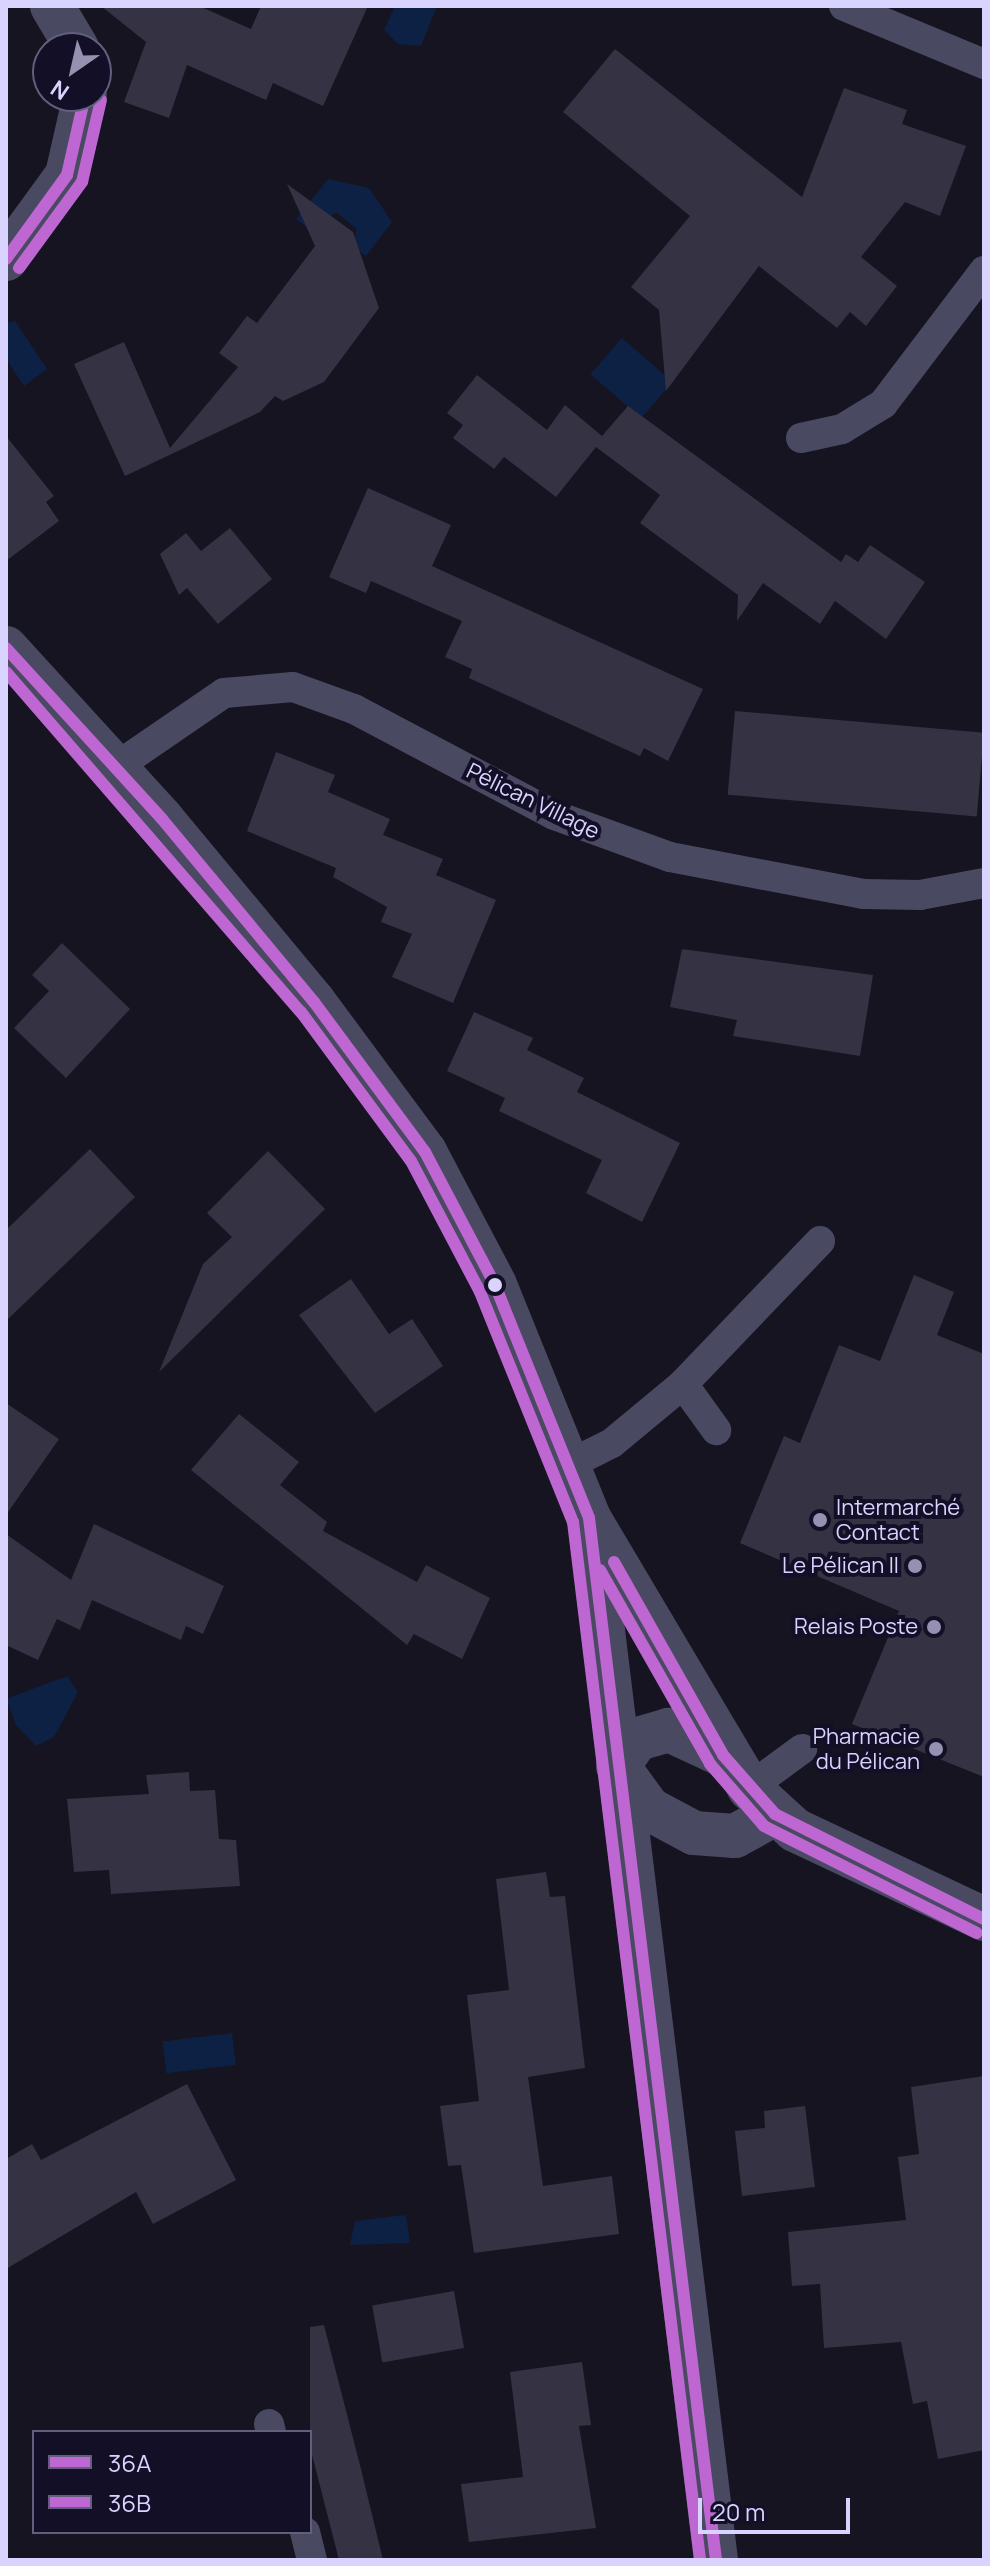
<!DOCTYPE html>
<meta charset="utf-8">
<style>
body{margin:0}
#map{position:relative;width:990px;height:2566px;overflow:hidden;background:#161421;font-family:Manrope,sans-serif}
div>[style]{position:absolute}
.water>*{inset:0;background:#0d2144;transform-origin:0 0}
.building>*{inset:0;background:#343243;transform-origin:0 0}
.service>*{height:30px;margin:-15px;padding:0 15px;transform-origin:15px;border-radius:15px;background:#4a4962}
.minor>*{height:44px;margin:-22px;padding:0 22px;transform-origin:22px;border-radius:22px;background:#4a4962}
.tertiary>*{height:44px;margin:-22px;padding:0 22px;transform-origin:22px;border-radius:22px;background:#4a4962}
.bus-1>*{height:12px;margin:-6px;padding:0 6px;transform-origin:6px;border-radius:6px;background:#be67d3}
.bus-2>*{height:12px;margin:-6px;padding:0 6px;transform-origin:6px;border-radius:6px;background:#be67d3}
.dots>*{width:22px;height:22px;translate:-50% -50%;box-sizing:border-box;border:4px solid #130f26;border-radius:50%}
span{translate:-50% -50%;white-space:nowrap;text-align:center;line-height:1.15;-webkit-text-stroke:8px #130f26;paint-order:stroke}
.street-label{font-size:22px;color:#d9d4ff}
.poi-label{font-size:22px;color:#d9d4ff}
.left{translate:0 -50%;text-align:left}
.right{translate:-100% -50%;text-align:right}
.frame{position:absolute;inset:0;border:8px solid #d9d4ff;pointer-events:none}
.legend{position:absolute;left:32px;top:2430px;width:280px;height:104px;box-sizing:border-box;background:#130f26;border:2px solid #625e7d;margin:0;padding:10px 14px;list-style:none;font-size:24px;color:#d9d4ff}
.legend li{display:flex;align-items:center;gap:16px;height:40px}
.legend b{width:40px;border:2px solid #625e7d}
.north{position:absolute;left:32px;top:32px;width:80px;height:80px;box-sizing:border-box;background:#130f26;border:2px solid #625e7d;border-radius:50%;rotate:214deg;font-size:22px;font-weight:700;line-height:32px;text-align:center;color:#d9d4ff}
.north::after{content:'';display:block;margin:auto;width:28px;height:36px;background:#9591b1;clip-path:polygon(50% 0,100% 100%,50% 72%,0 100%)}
.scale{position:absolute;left:698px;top:2498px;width:152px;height:36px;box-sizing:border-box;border:4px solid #d9d4ff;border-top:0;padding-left:10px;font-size:24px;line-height:28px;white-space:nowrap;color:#d9d4ff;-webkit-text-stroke:6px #130f26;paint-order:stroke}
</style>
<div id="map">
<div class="water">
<i style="clip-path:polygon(395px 6px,437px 6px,421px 46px,398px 44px,384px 30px)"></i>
<i style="clip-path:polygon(328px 179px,369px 188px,392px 222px,366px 256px,352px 246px,357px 229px,336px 212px,313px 232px,296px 219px)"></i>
<i style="clip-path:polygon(15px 321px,47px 369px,24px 386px,6px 359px,6px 323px)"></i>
<i style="left:622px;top:338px;width:67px;height:48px;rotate:41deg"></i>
<i style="clip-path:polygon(67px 1676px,78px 1692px,54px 1737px,36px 1746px,16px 1725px,6px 1699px)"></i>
<i style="left:232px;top:2033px;width:32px;height:70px;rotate:83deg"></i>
<i style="clip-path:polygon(406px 2215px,410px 2243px,350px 2245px,355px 2221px)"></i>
</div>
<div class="building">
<i style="clip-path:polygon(101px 6px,199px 6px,251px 29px,261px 6px,368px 6px,323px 106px,273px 83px,266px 100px,187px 65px,169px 118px,124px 102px,146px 42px)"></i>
<i style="clip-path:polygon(615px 49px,802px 197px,844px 88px,907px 110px,902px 124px,966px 146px,940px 216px,905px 202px,861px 257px,897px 286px,866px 326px,850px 312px,837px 328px,759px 266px,666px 391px,659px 310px,631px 287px,690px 216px,563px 112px)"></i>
<i style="clip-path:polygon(287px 184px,353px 232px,379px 308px,324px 382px,283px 401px,275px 396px,260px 412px,125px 476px,74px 364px,124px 342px,170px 448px,238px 367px,219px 353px,247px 316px,257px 323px,315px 246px)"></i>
<i style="clip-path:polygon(477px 375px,547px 430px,565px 405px,602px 436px,628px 406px,841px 562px,846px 554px,858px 562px,870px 545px,925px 582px,886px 639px,835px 601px,820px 624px,763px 583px,737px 621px,738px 595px,640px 523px,660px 495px,596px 447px,556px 497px,504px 457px,494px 469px,453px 438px,463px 425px,447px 413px)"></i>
<i style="clip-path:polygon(6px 436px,54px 496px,46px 502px,59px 521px,6px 561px)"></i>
<i style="clip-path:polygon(368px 488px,451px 525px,432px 566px,703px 689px,668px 761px,644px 748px,640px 756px,469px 678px,472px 669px,445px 657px,462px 621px,371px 581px,366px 593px,329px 577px)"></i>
<i style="clip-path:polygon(230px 528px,272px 579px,218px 624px,187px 588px,179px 595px,160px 554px,186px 533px,201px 551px)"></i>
<i style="left:735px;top:711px;width:250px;height:84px;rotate:5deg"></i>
<i style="clip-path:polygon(276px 752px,335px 775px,328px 792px,390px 819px,383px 835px,443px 859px,436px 875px,496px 900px,453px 1003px,392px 977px,412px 934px,381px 922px,387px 907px,333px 877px,336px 868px,247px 831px)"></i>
<i style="clip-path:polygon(62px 943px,130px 1009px,66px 1078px,14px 1028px,49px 991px,32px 975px)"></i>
<i style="clip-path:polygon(682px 949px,873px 975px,860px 1056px,733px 1036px,737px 1020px,670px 1007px)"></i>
<i style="clip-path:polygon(474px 1012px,533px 1038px,527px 1050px,584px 1078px,577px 1092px,680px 1143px,642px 1222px,586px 1193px,602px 1160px,499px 1111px,505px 1098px,447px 1071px)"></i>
<i style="clip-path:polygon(90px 1149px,135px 1197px,6px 1321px,6px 1230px)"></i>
<i style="clip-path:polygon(268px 1151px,325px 1209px,159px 1372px,203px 1264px,232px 1237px,207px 1213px)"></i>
<i style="clip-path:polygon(914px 1275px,954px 1292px,937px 1335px,984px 1354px,984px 1777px,852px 1724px,899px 1611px,740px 1543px,784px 1436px,800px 1443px,839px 1345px,880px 1361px)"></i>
<i style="clip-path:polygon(351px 1279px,389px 1334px,412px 1319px,443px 1366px,375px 1413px,299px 1315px)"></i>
<i style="clip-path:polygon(6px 1403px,59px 1439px,6px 1515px)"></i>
<i style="clip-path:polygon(239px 1414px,299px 1462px,280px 1485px,327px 1522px,323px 1531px,417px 1582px,426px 1565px,490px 1598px,462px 1659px,414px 1634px,407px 1645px,191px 1470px)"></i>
<i style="clip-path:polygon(94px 1524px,224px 1586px,203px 1634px,186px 1626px,181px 1640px,92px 1600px,80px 1630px,57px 1619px,38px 1660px,6px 1645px,6px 1534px,71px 1580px)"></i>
<i style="clip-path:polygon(189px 1772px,190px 1791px,215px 1790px,219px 1839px,236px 1840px,240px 1886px,111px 1894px,109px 1870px,74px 1872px,67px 1799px,149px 1794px,146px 1775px)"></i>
<i style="clip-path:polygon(546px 1872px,550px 1897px,565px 1896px,585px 2068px,528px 2077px,543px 2186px,612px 2176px,619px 2234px,474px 2253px,461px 2165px,448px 2166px,440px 2106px,479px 2101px,467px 1995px,509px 1990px,496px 1879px)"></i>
<i style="clip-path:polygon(984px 2076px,984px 2450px,938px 2459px,927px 2401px,913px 2404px,901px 2342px,824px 2348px,820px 2284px,792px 2286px,788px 2232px,906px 2220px,898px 2157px,919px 2154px,911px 2087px)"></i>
<i style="clip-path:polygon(187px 2084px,236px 2180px,153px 2224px,136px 2192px,6px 2269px,6px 2159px,32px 2144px,41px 2160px)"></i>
<i style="clip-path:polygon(805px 2106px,815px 2187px,742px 2196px,735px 2131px,765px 2128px,764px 2111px)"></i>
<i style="left:454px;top:2291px;width:58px;height:83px;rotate:80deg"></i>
<i style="clip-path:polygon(324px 2325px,361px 2469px,383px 2560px,339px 2560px,310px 2447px,310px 2327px)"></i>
<i style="clip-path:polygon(582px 2362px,591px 2425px,579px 2426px,596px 2528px,469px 2542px,461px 2484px,523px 2477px,510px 2372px)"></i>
</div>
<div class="service">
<i style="left:844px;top:6px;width:152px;rotate:22.5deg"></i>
<i style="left:801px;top:438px;width:42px;rotate:-12.4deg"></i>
<i style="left:842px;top:429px;width:48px;rotate:-31.4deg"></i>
<i style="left:883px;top:404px;width:167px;rotate:-52.8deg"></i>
<i style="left:116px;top:767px;width:131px;rotate:-34.4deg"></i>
<i style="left:224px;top:693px;width:69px;rotate:-5deg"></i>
<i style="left:293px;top:687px;width:65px;rotate:19.8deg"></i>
<i style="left:354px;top:709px;width:226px;rotate:27.9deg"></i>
<i style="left:554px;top:815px;width:123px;rotate:19.9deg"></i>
<i style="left:670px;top:857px;width:197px;rotate:10.8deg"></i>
<i style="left:864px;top:894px;width:56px;rotate:1deg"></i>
<i style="left:920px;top:895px;width:65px;rotate:-10.6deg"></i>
<i style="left:683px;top:1384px;width:57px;rotate:54.3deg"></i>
<i style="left:568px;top:1465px;width:49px;rotate:-26.6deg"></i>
<i style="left:612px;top:1443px;width:92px;rotate:-39.7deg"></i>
<i style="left:683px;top:1384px;width:198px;rotate:-46.2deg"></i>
<i style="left:749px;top:1788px;width:66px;rotate:-36.3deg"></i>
<i style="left:269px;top:2424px;width:8px;rotate:76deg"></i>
<i style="left:305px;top:2532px;width:29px;rotate:76deg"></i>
</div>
<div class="minor">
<i style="left:723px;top:1755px;width:60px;rotate:-155.2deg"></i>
<i style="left:669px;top:1730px;width:33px;rotate:164deg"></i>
<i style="left:637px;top:1739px;width:33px;rotate:125deg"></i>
<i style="left:618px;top:1766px;width:53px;rotate:54.2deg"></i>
<i style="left:649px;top:1809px;width:51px;rotate:28.1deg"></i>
<i style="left:694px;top:1833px;width:41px;rotate:4.2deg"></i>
<i style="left:735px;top:1836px;width:46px;rotate:-28.8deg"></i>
</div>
<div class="tertiary">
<i style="left:52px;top:6px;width:49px;rotate:59.2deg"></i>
<i style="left:6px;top:259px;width:104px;rotate:-54deg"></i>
<i style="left:67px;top:175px;width:81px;rotate:-77.2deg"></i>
<i style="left:6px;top:648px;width:231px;rotate:47.6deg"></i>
<i style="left:162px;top:819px;width:238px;rotate:50.3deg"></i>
<i style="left:314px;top:1002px;width:187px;rotate:53.5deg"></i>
<i style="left:425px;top:1152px;width:150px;rotate:62.2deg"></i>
<i style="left:495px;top:1285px;width:251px;rotate:68deg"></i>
<i style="left:589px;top:1518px;width:314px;rotate:59.3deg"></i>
<i style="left:749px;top:1788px;width:62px;rotate:42.4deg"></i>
<i style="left:795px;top:1830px;width:209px;rotate:25.2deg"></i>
<i style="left:592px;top:1540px;width:1028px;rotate:83.07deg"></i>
</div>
<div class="bus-1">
<i style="left:6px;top:259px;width:104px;rotate:-54deg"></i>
<i style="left:67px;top:175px;width:81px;rotate:-77.2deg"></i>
<i style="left:6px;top:648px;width:231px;rotate:47.6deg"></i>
<i style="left:162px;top:819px;width:238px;rotate:50.3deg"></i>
<i style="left:314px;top:1002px;width:187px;rotate:53.5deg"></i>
<i style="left:425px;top:1152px;width:150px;rotate:62.2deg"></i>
<i style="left:495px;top:1285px;width:251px;rotate:68deg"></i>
<i style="left:589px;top:1518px;width:1050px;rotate:83.05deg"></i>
<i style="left:614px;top:1562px;width:222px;rotate:60.5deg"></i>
<i style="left:723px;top:1755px;width:79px;rotate:48.6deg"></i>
<i style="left:775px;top:1814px;width:234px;rotate:26.7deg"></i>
</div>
<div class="bus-2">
<i style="left:19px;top:268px;width:107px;rotate:-53.8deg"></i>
<i style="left:82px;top:182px;width:84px;rotate:-77deg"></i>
<i style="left:6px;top:672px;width:450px;rotate:49.1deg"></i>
<i style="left:301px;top:1012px;width:185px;rotate:53.6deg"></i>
<i style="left:411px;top:1161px;width:148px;rotate:62.2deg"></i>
<i style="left:480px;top:1292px;width:248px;rotate:68deg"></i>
<i style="left:573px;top:1522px;width:1046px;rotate:83.02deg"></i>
<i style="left:600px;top:1570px;width:223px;rotate:60.4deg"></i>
<i style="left:710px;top:1764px;width:82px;rotate:48.9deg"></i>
<i style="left:764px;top:1826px;width:238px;rotate:26.7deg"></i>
</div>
<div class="dots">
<i style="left:495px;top:1285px;background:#d9d4ff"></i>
<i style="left:820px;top:1520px;background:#9591b1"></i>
<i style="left:915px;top:1566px;background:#9591b1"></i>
<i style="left:934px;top:1627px;background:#9591b1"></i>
<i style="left:936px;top:1749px;background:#9591b1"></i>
</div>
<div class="street-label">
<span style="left:533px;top:801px;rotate:26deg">Pélican Village</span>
</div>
<div class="poi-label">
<span class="left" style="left:836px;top:1520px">Intermarché<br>Contact</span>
<span class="right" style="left:899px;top:1566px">Le Pélican II</span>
<span class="right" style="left:918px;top:1627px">Relais Poste</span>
<span class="right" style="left:920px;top:1749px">Pharmacie<br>du Pélican</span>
</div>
<div class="frame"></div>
<ul class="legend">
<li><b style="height:10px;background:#be67d3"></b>36A</li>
<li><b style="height:10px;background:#be67d3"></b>36B</li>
</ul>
<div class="north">N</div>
<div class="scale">20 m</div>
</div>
